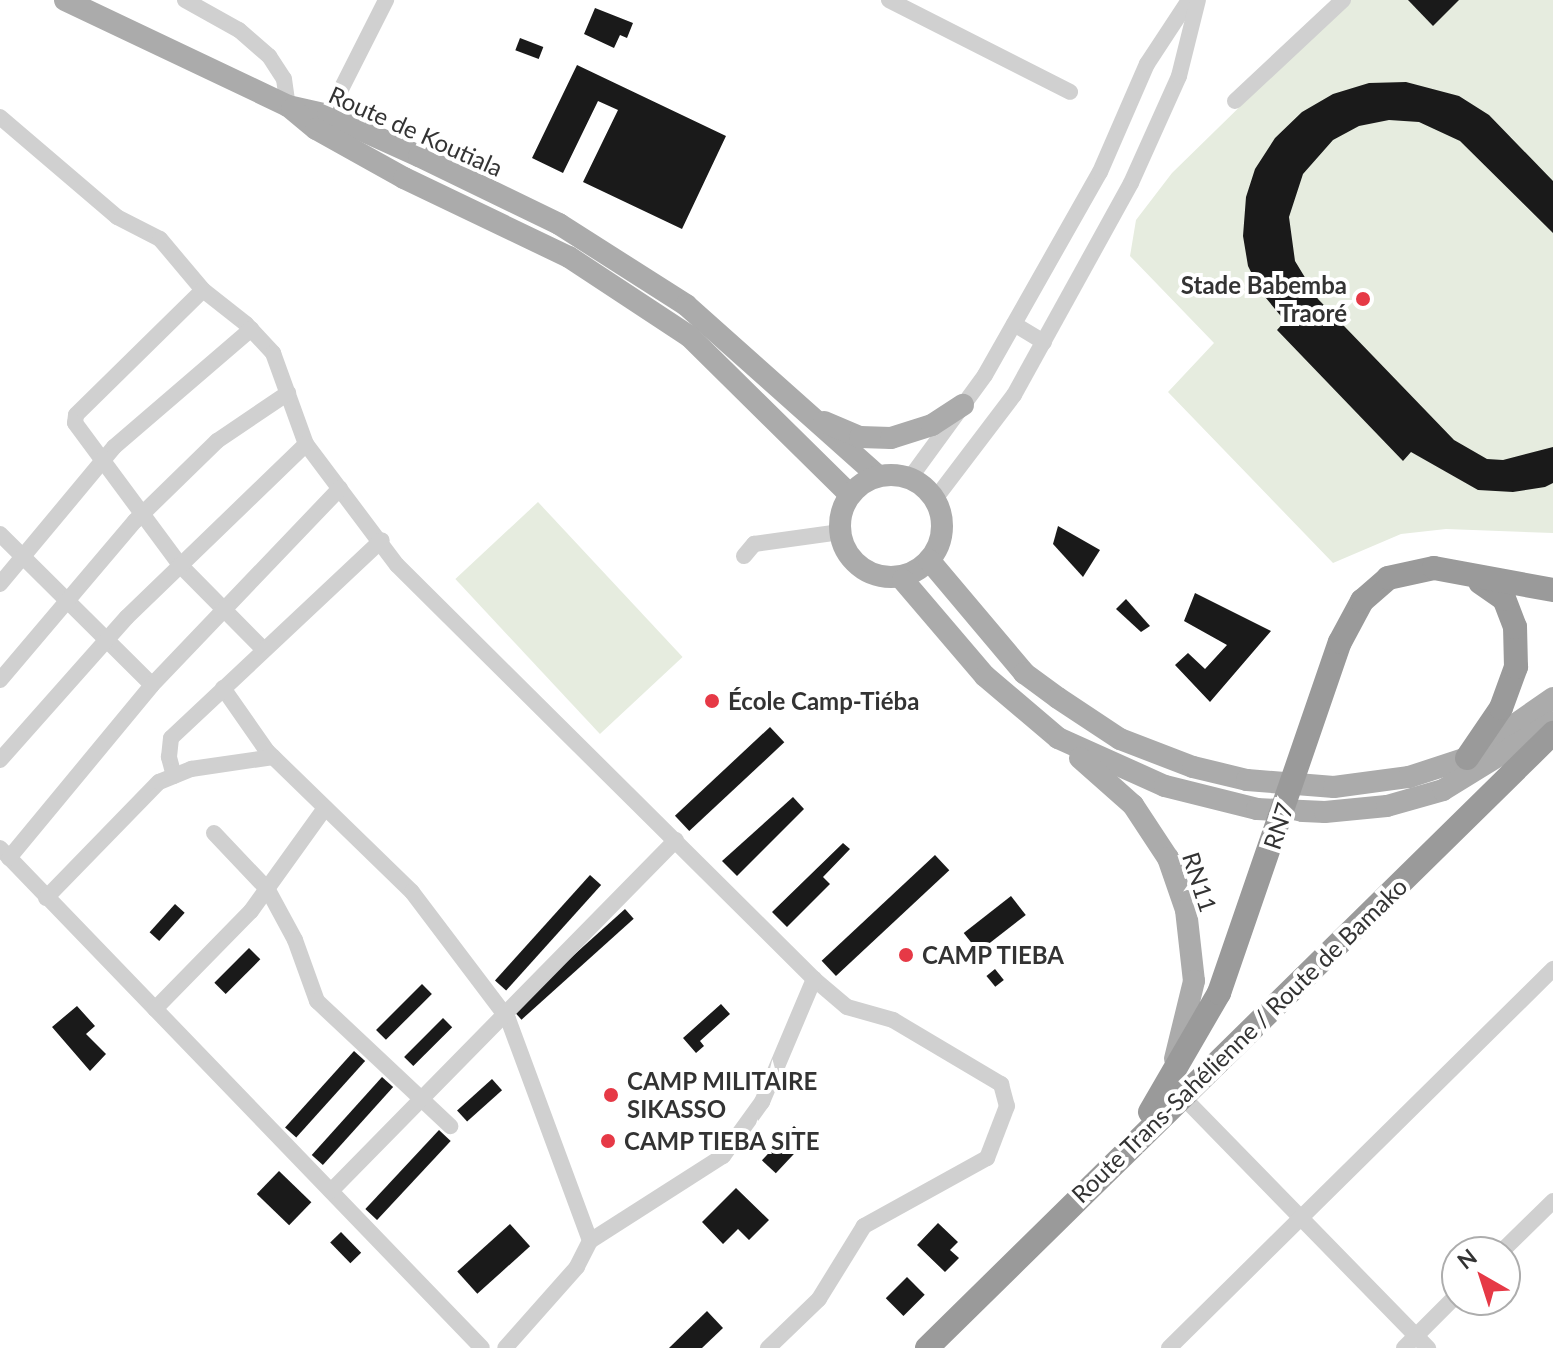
<!DOCTYPE html>
<meta charset="utf-8">
<style>
body{margin:0}
#map{position:relative;width:1553px;height:1348px;overflow:hidden;background:#fff;font-family:Lato,sans-serif}
div>[style]{position:absolute}
.green>*{inset:0;background:#e6ecdf;transform-origin:0 0}
.building>*{inset:0;background:#1a1a1a;transform-origin:0 0}
.minor>*{height:16px;margin:-8px;padding:0 8px;transform-origin:8px;border-radius:8px;background:#d0d0d0}
.major>*{height:22px;margin:-11px;padding:0 11px;transform-origin:11px;border-radius:11px;background:#ababab}
.major>.ring{margin:-11px;padding:0;box-sizing:content-box;background:none;border:22px solid #ababab;border-radius:50%}
.highway>*{height:24px;margin:-12px;padding:0 12px;transform-origin:12px;border-radius:12px;background:#9a9a9a}
.dots>*{width:22px;height:22px;translate:-50% -50%;box-sizing:border-box;border:4px solid #fff;border-radius:50%}
span{translate:-50% -50%;white-space:nowrap;text-align:center;line-height:1.15;-webkit-text-stroke:8px #fff;paint-order:stroke}
.street-label{font-size:24px;color:#333}
.poi-label{font-size:24px;color:#333;font-weight:700}
.right{translate:-100% -50%;text-align:right}
.left{translate:0 -50%;text-align:left}
.north{position:absolute;left:1441px;top:1236px;width:80px;height:80px;box-sizing:border-box;background:#fff;border:2px solid #adadad;border-radius:50%;rotate:321deg;font-size:22px;font-weight:700;line-height:32px;text-align:center;color:#333}
.north::after{content:'';display:block;margin:auto;width:28px;height:36px;background:#e63946;clip-path:polygon(50% 0,100% 100%,50% 72%,0 100%)}
</style>
<div id="map">
<div class="green">
<i style="clip-path:polygon(1349px 0,1553px 0,1553px 533px,1446px 529px,1401px 534px,1333px 563px,1168px 392px,1214px 343px,1130px 256px,1136px 220px,1172px 173px)"></i>
<i style="left:538px;top:502px;width:212px;height:113px;rotate:47deg"></i>
</div>
<div class="building">
<i style="clip-path:polygon(1408px 0,1459px 0,1433px 26px)"></i>
<i style="clip-path:polygon(595px 8px,633px 23px,627px 38px,620px 35px,614px 48px,584px 34px)"></i>
<i style="left:520px;top:38px;width:25px;height:13px;rotate:21deg"></i>
<i style="clip-path:polygon(577px 65px,726px 136px,682px 229px,583px 182px,618px 110px,598px 101px,563px 173px,532px 158px)"></i>
<i style="clip-path:polygon(1406px 82px,1459px 96px,1489px 115px,1553px 181px,1553px 233px,1460px 141px,1419px 122px,1389px 120px,1359px 126px,1333px 140px,1303px 174px,1289px 217px,1295px 261px,1318px 299px,1454px 440px,1487px 459px,1503px 460px,1553px 447px,1553px 483px,1545px 487px,1513px 492px,1478px 490px,1411px 452px,1403px 461px,1277px 330px,1285px 321px,1261px 292px,1248px 266px,1243px 236px,1246px 197px,1255px 169px,1275px 138px,1302px 112px,1333px 94px,1369px 83px)"></i>
<i style="clip-path:polygon(1058px 526px,1100px 550px,1083px 577px,1053px 544px)"></i>
<i style="clip-path:polygon(1195px 593px,1271px 631px,1210px 702px,1175px 665px,1188px 653px,1205px 669px,1227px 645px,1184px 621px)"></i>
<i style="clip-path:polygon(1126px 599px,1150px 626px,1141px 632px,1116px 609px)"></i>
<i style="left:770px;top:727px;width:21px;height:130px;rotate:47deg"></i>
<i style="clip-path:polygon(793px 797px,804px 809px,737px 876px,722px 861px)"></i>
<i style="clip-path:polygon(843px 843px,850px 849px,823px 877px,830px 884px,787px 927px,772px 912px)"></i>
<i style="left:935px;top:855px;width:21px;height:155px;rotate:47deg"></i>
<i style="left:590px;top:875px;width:15px;height:142px;rotate:42deg"></i>
<i style="left:1011px;top:896px;width:24px;height:60px;rotate:52deg"></i>
<i style="left:175px;top:904px;width:13px;height:38px;rotate:42deg"></i>
<i style="left:625px;top:909px;width:13px;height:151px;rotate:48deg"></i>
<i style="left:249px;top:948px;width:16px;height:49px;rotate:45deg"></i>
<i style="left:995px;top:969px;width:14px;height:11px;rotate:51deg"></i>
<i style="left:422px;top:984px;width:14px;height:65px;rotate:45deg"></i>
<i style="clip-path:polygon(721px 1004px,730px 1014px,700px 1041px,704px 1046px,696px 1053px,683px 1038px)"></i>
<i style="clip-path:polygon(77px 1006px,95px 1026px,86px 1034px,106px 1054px,90px 1071px,52px 1027px)"></i>
<i style="left:443px;top:1018px;width:13px;height:55px;rotate:45deg"></i>
<i style="left:354px;top:1051px;width:15px;height:103px;rotate:42deg"></i>
<i style="left:382px;top:1077px;width:15px;height:105px;rotate:42deg"></i>
<i style="left:492px;top:1079px;width:15px;height:47px;rotate:48deg"></i>
<i style="left:794px;top:1126px;width:19px;height:47px;rotate:43deg"></i>
<i style="left:439px;top:1130px;width:16px;height:108px;rotate:43deg"></i>
<i style="left:279px;top:1171px;width:45px;height:32px;rotate:44deg"></i>
<i style="clip-path:polygon(736px 1188px,769px 1220px,749px 1240px,738px 1229px,723px 1244px,702px 1222px)"></i>
<i style="clip-path:polygon(938px 1223px,958px 1242px,950px 1250px,959px 1258px,945px 1272px,917px 1245px)"></i>
<i style="left:510px;top:1224px;width:30px;height:71px;rotate:48deg"></i>
<i style="left:341px;top:1232px;width:29px;height:15px;rotate:46deg"></i>
<i style="left:907px;top:1277px;width:25px;height:30px;rotate:45deg"></i>
<i style="clip-path:polygon(707px 1311px,723px 1328px,702px 1348px,669px 1348px)"></i>
</div>
<div class="minor">
<i style="left:185px;top:0;width:62px;rotate:29.1deg"></i>
<i style="left:239px;top:30px;width:40px;rotate:41deg"></i>
<i style="left:269px;top:56px;width:27px;rotate:57deg"></i>
<i style="left:284px;top:79px;width:27px;rotate:82deg"></i>
<i style="left:889px;top:0;width:203px;rotate:26.9deg"></i>
<i style="left:1235px;top:101px;width:148px;rotate:-43.1deg"></i>
<i style="left:328px;top:115px;width:129px;rotate:-63.2deg"></i>
<i style="left:0;top:117px;width:154px;rotate:40.5deg"></i>
<i style="left:117px;top:217px;width:48px;rotate:27.1deg"></i>
<i style="left:160px;top:239px;width:67px;rotate:49.9deg"></i>
<i style="left:203px;top:290px;width:55px;rotate:38.3deg"></i>
<i style="left:246px;top:324px;width:40px;rotate:47deg"></i>
<i style="left:273px;top:353px;width:97px;rotate:70.1deg"></i>
<i style="left:306px;top:444px;width:151px;rotate:53.1deg"></i>
<i style="left:397px;top:565px;width:588px;rotate:44.79deg"></i>
<i style="left:814px;top:979px;width:43px;rotate:40.3deg"></i>
<i style="left:847px;top:1007px;width:48px;rotate:15.8deg"></i>
<i style="left:893px;top:1020px;width:126px;rotate:30.7deg"></i>
<i style="left:1001px;top:1084px;width:23px;rotate:75deg"></i>
<i style="left:1007px;top:1106px;width:56px;rotate:111deg"></i>
<i style="left:987px;top:1158px;width:141px;rotate:151.1deg"></i>
<i style="left:864px;top:1226px;width:86px;rotate:121.7deg"></i>
<i style="left:819px;top:1299px;width:71px;rotate:136.1deg"></i>
<i style="left:203px;top:290px;width:178px;rotate:135.5deg"></i>
<i style="left:76px;top:415px;width:8px;rotate:97deg"></i>
<i style="left:75px;top:423px;width:177px;rotate:53.5deg"></i>
<i style="left:180px;top:565px;width:118px;rotate:45.3deg"></i>
<i style="left:1014px;top:324px;width:35px;rotate:31deg"></i>
<i style="left:910px;top:478px;width:127px;rotate:-53.9deg"></i>
<i style="left:985px;top:375px;width:233px;rotate:-60.5deg"></i>
<i style="left:1100px;top:172px;width:118px;rotate:-66.5deg"></i>
<i style="left:1147px;top:64px;width:77px;rotate:-56.7deg"></i>
<i style="left:935px;top:499px;width:131px;rotate:-52.8deg"></i>
<i style="left:1014px;top:395px;width:242px;rotate:-61.1deg"></i>
<i style="left:1131px;top:183px;width:117px;rotate:-65.8deg"></i>
<i style="left:1179px;top:76px;width:78px;rotate:-76deg"></i>
<i style="left:0;top:534px;width:214px;rotate:44.8deg"></i>
<i style="left:744px;top:556px;width:16px;rotate:-50deg"></i>
<i style="left:754px;top:544px;width:87px;rotate:-7.9deg"></i>
<i style="left:0;top:584px;width:178px;rotate:-50.2deg"></i>
<i style="left:114px;top:447px;width:181px;rotate:-40.7deg"></i>
<i style="left:0;top:680px;width:209px;rotate:-49.7deg"></i>
<i style="left:135px;top:521px;width:115px;rotate:-44.3deg"></i>
<i style="left:217px;top:441px;width:86px;rotate:-34.1deg"></i>
<i style="left:223px;top:688px;width:77px;rotate:55.1deg"></i>
<i style="left:267px;top:751px;width:202px;rotate:44.2deg"></i>
<i style="left:412px;top:892px;width:159px;rotate:52.9deg"></i>
<i style="left:508px;top:1019px;width:237px;rotate:69.7deg"></i>
<i style="left:590px;top:1241px;width:29px;rotate:117deg"></i>
<i style="left:577px;top:1267px;width:108px;rotate:131.6deg"></i>
<i style="left:0;top:760px;width:191px;rotate:-48.4deg"></i>
<i style="left:127px;top:617px;width:249px;rotate:-44deg"></i>
<i style="left:174px;top:776px;width:20px;rotate:-105deg"></i>
<i style="left:169px;top:757px;width:19px;rotate:-84deg"></i>
<i style="left:171px;top:738px;width:289px;rotate:-43.2deg"></i>
<i style="left:214px;top:833px;width:79px;rotate:46.5deg"></i>
<i style="left:268px;top:890px;width:57px;rotate:61.6deg"></i>
<i style="left:295px;top:940px;width:65px;rotate:70.2deg"></i>
<i style="left:317px;top:1001px;width:183px;rotate:43.2deg"></i>
<i style="left:0;top:848px;width:694px;rotate:46.05deg"></i>
<i style="left:9px;top:858px;width:224px;rotate:-50.4deg"></i>
<i style="left:152px;top:685px;width:272px;rotate:-46.3deg"></i>
<i style="left:46px;top:898px;width:162px;rotate:-45.8deg"></i>
<i style="left:159px;top:782px;width:35px;rotate:-22deg"></i>
<i style="left:191px;top:769px;width:83px;rotate:-8.3deg"></i>
<i style="left:155px;top:1009px;width:137px;rotate:-45.6deg"></i>
<i style="left:251px;top:911px;width:127px;rotate:-54.3deg"></i>
<i style="left:1181px;top:1095px;width:354px;rotate:45.7deg"></i>
<i style="left:331px;top:1191px;width:492px;rotate:-45.5deg"></i>
<i style="left:590px;top:1241px;width:158px;rotate:-32.6deg"></i>
<i style="left:723px;top:1156px;width:67px;rotate:-54.2deg"></i>
<i style="left:762px;top:1102px;width:134px;rotate:-67.1deg"></i>
<i style="left:1501px;top:1252px;width:73px;rotate:-44.4deg"></i>
<i style="left:1169px;top:1348px;width:540px;rotate:-44.62deg"></i>
<i style="left:1404px;top:1348px;width:75px;rotate:-45deg"></i>
</div>
<div class="major">
<i style="left:65px;top:0;width:247px;rotate:25.4deg"></i>
<i style="left:288px;top:106px;width:41px;rotate:12.7deg"></i>
<i style="left:328px;top:115px;width:100px;rotate:24.3deg"></i>
<i style="left:419px;top:156px;width:156px;rotate:25.9deg"></i>
<i style="left:559px;top:224px;width:151px;rotate:32.5deg"></i>
<i style="left:686px;top:305px;width:257px;rotate:41.7deg"></i>
<i style="left:292px;top:109px;width:31px;rotate:40deg"></i>
<i style="left:316px;top:129px;width:101px;rotate:29.1deg"></i>
<i style="left:404px;top:178px;width:183px;rotate:25.6deg"></i>
<i style="left:569px;top:257px;width:144px;rotate:33.4deg"></i>
<i style="left:689px;top:336px;width:226px;rotate:44.6deg"></i>
<i style="left:824px;top:422px;width:39px;rotate:23deg"></i>
<i style="left:860px;top:437px;width:31px;rotate:2deg"></i>
<i style="left:891px;top:438px;width:43px;rotate:-17.6deg"></i>
<i style="left:932px;top:425px;width:37px;rotate:-33deg"></i>
<i class="ring" style="left:840px;top:475px;width:80px;height:80px"></i>
<i style="left:929px;top:560px;width:148px;rotate:49.9deg"></i>
<i style="left:1024px;top:673px;width:42px;rotate:36.3deg"></i>
<i style="left:1058px;top:698px;width:74px;rotate:33.5deg"></i>
<i style="left:1120px;top:739px;width:78px;rotate:21deg"></i>
<i style="left:1193px;top:767px;width:56px;rotate:13.5deg"></i>
<i style="left:1247px;top:780px;width:87px;rotate:4.6deg"></i>
<i style="left:1334px;top:787px;width:76px;rotate:-7.6deg"></i>
<i style="left:1409px;top:777px;width:61px;rotate:-18.1deg"></i>
<i style="left:1467px;top:758px;width:105px;rotate:-34.9deg"></i>
<i style="left:903px;top:580px;width:126px;rotate:49.5deg"></i>
<i style="left:985px;top:676px;width:96px;rotate:40.3deg"></i>
<i style="left:1058px;top:738px;width:117px;rotate:24.2deg"></i>
<i style="left:1165px;top:786px;width:95px;rotate:14deg"></i>
<i style="left:1257px;top:809px;width:68px;rotate:2.5deg"></i>
<i style="left:1325px;top:812px;width:62px;rotate:-5.5deg"></i>
<i style="left:1387px;top:806px;width:58px;rotate:-15.9deg"></i>
<i style="left:1443px;top:790px;width:129px;rotate:-31.7deg"></i>
<i style="left:1080px;top:758px;width:71px;rotate:41.6deg"></i>
<i style="left:1133px;top:805px;width:64px;rotate:56.6deg"></i>
<i style="left:1168px;top:858px;width:55px;rotate:70.9deg"></i>
<i style="left:1186px;top:910px;width:71px;rotate:83.6deg"></i>
<i style="left:1194px;top:981px;width:80px;rotate:103.7deg"></i>
</div>
<div class="highway">
<i style="left:1467px;top:758px;width:60px;rotate:-55.8deg"></i>
<i style="left:1501px;top:708px;width:44px;rotate:-69.9deg"></i>
<i style="left:1516px;top:667px;width:40px;rotate:-91.4deg"></i>
<i style="left:1515px;top:627px;width:30px;rotate:-111deg"></i>
<i style="left:1504px;top:599px;width:29px;rotate:-145deg"></i>
<i style="left:1150px;top:1112px;width:138px;rotate:-59.9deg"></i>
<i style="left:1219px;top:993px;width:371px;rotate:-71deg"></i>
<i style="left:1340px;top:642px;width:47px;rotate:-61.8deg"></i>
<i style="left:1362px;top:601px;width:35px;rotate:-41deg"></i>
<i style="left:1388px;top:578px;width:47px;rotate:-12.3deg"></i>
<i style="left:1434px;top:568px;width:121px;rotate:10.5deg"></i>
<i style="left:927px;top:1348px;width:878px;rotate:-44.49deg"></i>
</div>
<div class="dots">
<i style="left:1363px;top:299px;background:#e63946"></i>
<i style="left:712px;top:701px;background:#e63946"></i>
<i style="left:906px;top:955px;background:#e63946"></i>
<i style="left:611px;top:1095px;background:#e63946"></i>
<i style="left:608px;top:1141px;background:#e63946"></i>
</div>
<div class="street-label">
<span style="left:416px;top:131px;rotate:24deg">Route de Koutiala</span>
<span style="left:1278px;top:826px;rotate:-72deg">RN7</span>
<span style="left:1200px;top:882px;rotate:72deg">RN11</span>
<span style="left:1239px;top:1040px;rotate:-44deg">Route Trans-Sahélienne / Route de Bamako</span>
</div>
<div class="poi-label">
<span class="right" style="left:1347px;top:299px">Stade Babemba<br>Traoré</span>
<span class="left" style="left:728px;top:701px">École Camp-Tiéba</span>
<span class="left" style="left:922px;top:955px">CAMP TIEBA</span>
<span class="left" style="left:627px;top:1095px">CAMP MILITAIRE<br>SIKASSO</span>
<span class="left" style="left:624px;top:1141px">CAMP TIEBA SITE</span>
</div>
<div class="north">N</div>
</div>
